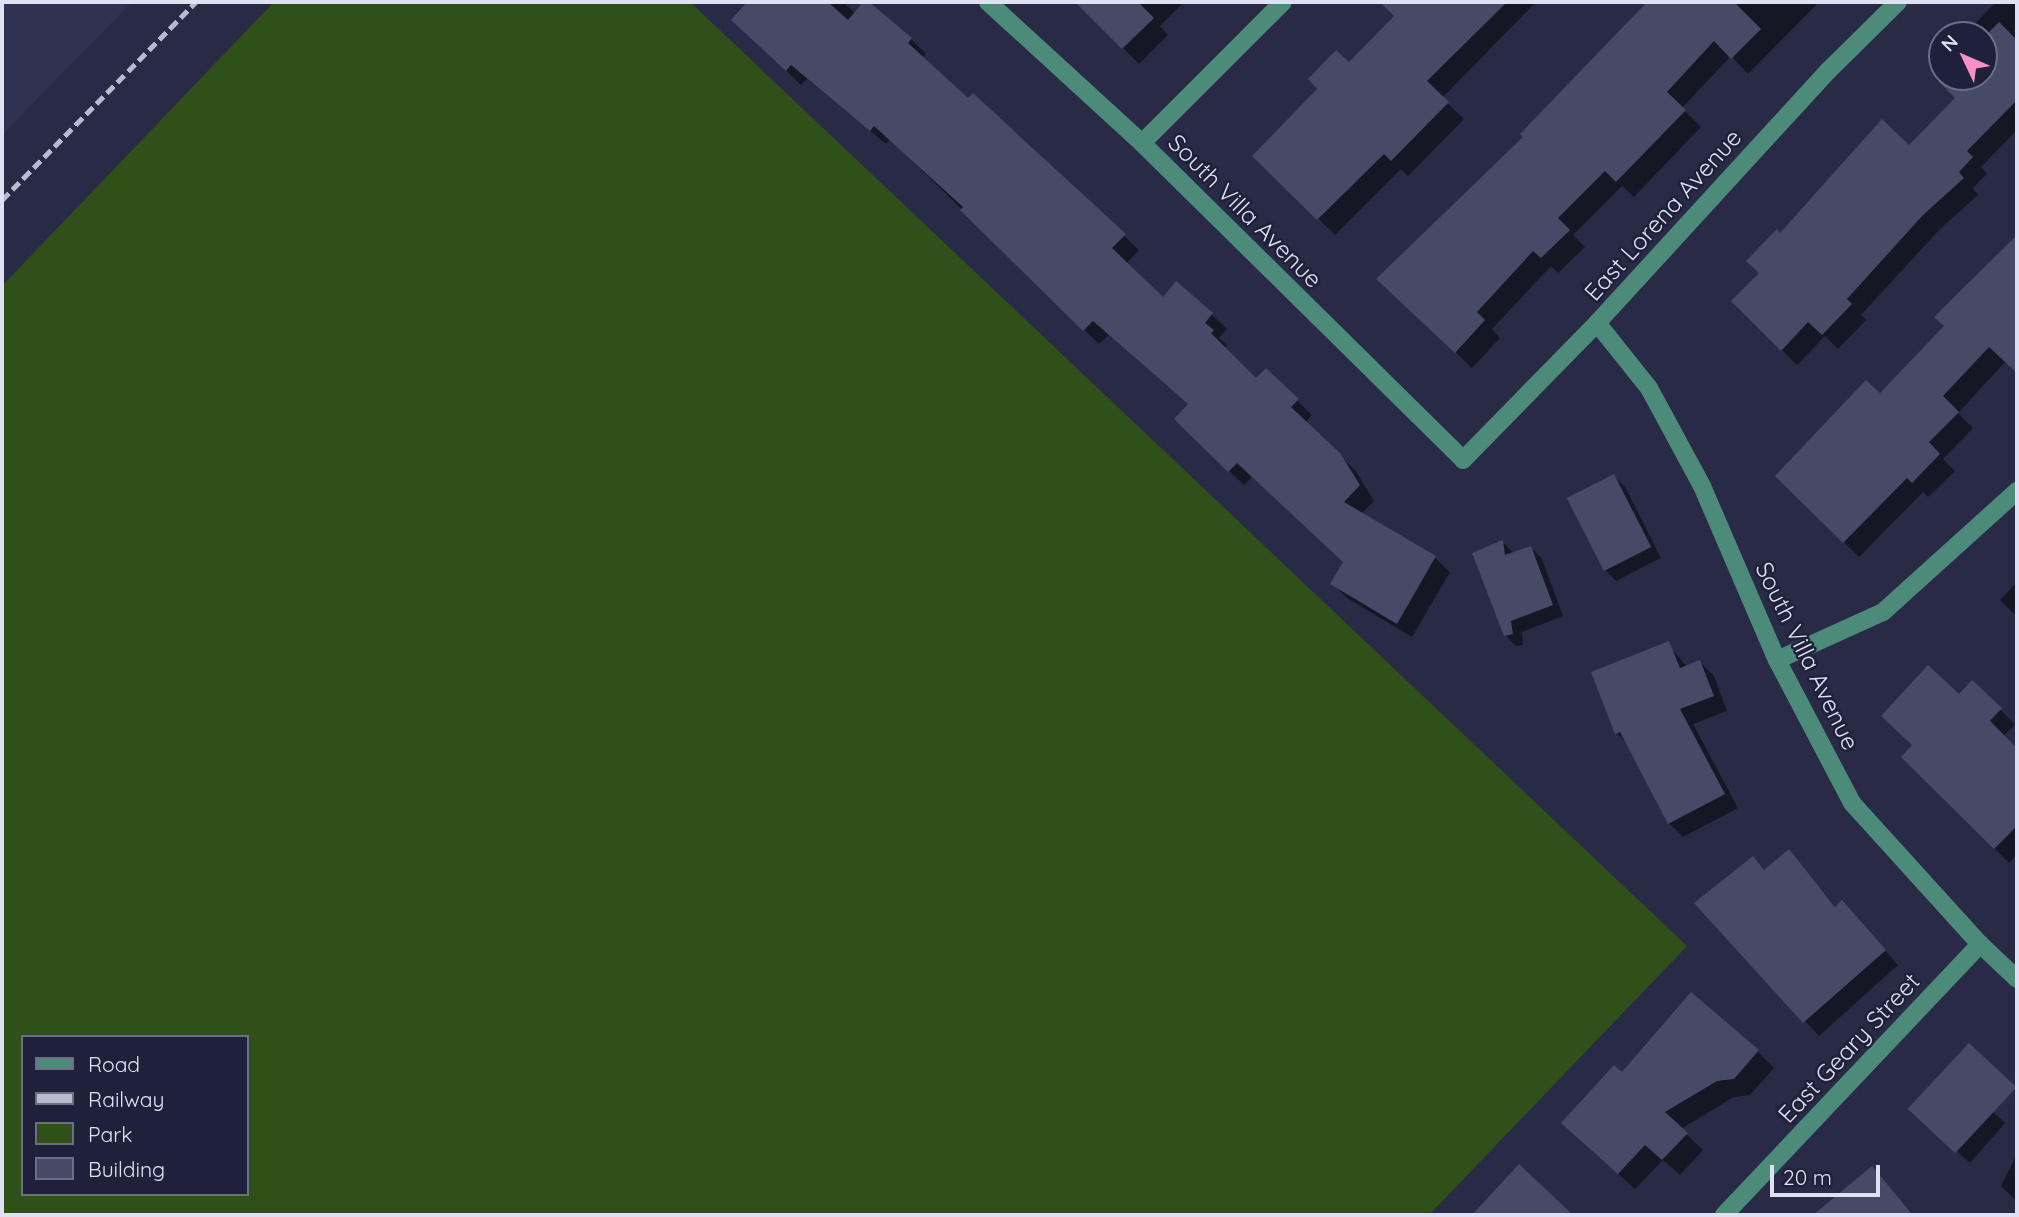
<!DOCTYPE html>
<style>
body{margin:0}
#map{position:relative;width:2019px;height:1217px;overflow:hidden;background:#292b46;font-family:Quicksand,sans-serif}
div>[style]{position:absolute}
.built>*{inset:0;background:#303253}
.green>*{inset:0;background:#30501a}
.shadow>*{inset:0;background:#0007}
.building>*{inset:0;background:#474a67;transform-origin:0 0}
.minor>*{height:18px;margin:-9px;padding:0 9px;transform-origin:9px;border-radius:9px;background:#4c8a7a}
.rail>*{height:5px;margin-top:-2.5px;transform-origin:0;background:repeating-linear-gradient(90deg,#b8bace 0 10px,transparent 0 15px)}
span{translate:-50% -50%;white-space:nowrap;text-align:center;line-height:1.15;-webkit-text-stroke:5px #1f213b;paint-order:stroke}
.street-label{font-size:24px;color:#dfe1f3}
.frame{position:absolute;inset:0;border:4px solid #dfe1f3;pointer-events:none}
.legend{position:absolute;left:21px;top:1035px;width:228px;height:161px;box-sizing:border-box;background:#1f213b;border:2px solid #6c6e85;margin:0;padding:9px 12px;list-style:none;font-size:21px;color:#dfe1f3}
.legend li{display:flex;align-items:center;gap:14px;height:35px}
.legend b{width:35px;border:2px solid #6c6e85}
.north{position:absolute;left:1928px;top:21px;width:70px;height:70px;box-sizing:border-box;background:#1f213b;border:2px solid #6c6e85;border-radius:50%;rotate:314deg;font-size:19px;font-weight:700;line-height:28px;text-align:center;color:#dfe1f3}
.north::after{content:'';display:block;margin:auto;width:24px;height:32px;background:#f98fc9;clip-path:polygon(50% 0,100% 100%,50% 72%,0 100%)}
.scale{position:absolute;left:1770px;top:1165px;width:110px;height:32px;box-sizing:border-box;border:4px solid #dfe1f3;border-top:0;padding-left:9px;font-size:21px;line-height:24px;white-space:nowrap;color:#dfe1f3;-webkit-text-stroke:5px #1f213b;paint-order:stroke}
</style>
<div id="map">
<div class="built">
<i style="clip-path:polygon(2px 2px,132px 2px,2px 135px)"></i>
</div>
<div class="green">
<i style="clip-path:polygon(evenodd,274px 2px,690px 2px,1687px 946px,1429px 1215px,2px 1215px,2px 286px,274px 2px,23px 1037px,247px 1037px,247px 1194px,23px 1194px,23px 1037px)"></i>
</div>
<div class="shadow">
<i style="clip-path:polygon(750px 2px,843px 2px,856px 14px,866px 2px,911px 39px,926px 54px,922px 58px,968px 100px,973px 95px,1033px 148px,1139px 250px,1126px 264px,1163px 299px,1176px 283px,1212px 315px,1227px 329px,1219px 338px,1227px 345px,1224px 349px,1256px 381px,1266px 370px,1312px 415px,1305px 423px,1355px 470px,1374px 501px,1361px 514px,1435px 558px,1450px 572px,1412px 637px,1347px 598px,1332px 583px,1345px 562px,1252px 477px,1244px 485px,1176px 419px,1189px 405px,1109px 335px,1099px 344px,890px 139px,886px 144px,807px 79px,801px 85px,748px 34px,733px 20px)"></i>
<i style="clip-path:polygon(1077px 2px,1184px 2px,1160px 26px,1168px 35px,1139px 64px)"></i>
<i style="clip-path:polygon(1389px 2px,1536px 2px,1442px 98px,1464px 119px,1408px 176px,1401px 169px,1335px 235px,1254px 156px,1397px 16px,1385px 5px)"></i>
<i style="clip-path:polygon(1650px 2px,1819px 2px,1748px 74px,1731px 56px,1682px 108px,1701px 127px,1634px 197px,1622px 186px,1573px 235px,1585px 247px,1558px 273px,1551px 266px,1492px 329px,1500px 338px,1472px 368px,1395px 295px,1525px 137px,1522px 134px)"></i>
<i style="clip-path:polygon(1996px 2px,2017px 2px,2017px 130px,1981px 167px,1987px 174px,1973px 188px,1978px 195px,1939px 230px,1861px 315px,1866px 320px,1838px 349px,1825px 336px,1797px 365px,1733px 301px,1761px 273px,1781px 235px,1909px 148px,1958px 98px,1947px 77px,1984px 77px,1984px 35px,1964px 35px)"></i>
<i style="clip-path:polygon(2017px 238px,2017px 372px,2006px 361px,1958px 413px,1973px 428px,1943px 459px,1955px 471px,1928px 497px,1923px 492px,1859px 557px,1777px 476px,1880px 396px,1946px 327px,1936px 317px)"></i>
<i style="clip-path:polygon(1614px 476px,1625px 487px,1661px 558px,1616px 581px,1605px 570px,1569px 499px)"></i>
<i style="clip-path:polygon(1503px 542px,1514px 554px,1531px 548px,1542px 559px,1563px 616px,1522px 632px,1523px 645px,1516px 646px,1505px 635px)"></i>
<i style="clip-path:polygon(2017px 582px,2017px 617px,2000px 600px)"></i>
<i style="clip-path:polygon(1668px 644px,1687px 667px,1700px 662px,1714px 676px,1727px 711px,1693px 724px,1738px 808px,1683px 837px,1669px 823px,1630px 747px,1617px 733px)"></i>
<i style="clip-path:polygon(1972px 683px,2015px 724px,2003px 737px,2017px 750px,2017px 855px,2009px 863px,1903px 757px)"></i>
<i style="clip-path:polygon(1789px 852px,1837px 908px,1856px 917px,1898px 965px,1819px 1036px,1697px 904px,1753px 858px,1765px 871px)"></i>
<i style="clip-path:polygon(1757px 1051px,1774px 1068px,1750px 1095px,1734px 1097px,1681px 1129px,1703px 1150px,1680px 1175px,1663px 1160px,1635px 1189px,1580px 1139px,1622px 1075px)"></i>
<i style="clip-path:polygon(1989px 1108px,2005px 1123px,1970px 1163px,1922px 1121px)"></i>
<i style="clip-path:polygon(2017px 1154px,2017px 1202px,2001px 1186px)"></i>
<i style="clip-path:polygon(1872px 1168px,1914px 1215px,1815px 1215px)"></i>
</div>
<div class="building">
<i style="clip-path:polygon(747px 2px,828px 2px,848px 20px,863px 2px,869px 2px,912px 38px,908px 43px,968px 98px,973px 93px,1126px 234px,1112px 248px,1163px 297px,1176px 281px,1213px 313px,1205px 323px,1214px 330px,1211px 333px,1256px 378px,1266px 368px,1299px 399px,1291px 407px,1340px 453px,1360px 485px,1344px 502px,1436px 556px,1397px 624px,1330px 584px,1343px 562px,1237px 463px,1228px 472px,1174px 419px,1188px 404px,1093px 321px,1083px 331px,960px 210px,963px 207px,874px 126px,870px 131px,791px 65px,786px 71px,731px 20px)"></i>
<i style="clip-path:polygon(1075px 2px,1138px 2px,1154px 18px,1122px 49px)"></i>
<i style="clip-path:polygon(1380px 2px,1507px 2px,1427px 81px,1449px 102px,1391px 161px,1384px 154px,1317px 220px,1252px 156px,1317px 89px,1308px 79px,1336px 50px,1349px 62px,1394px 16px)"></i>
<i style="clip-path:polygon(1647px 2px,1734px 2px,1761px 29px,1731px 59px,1714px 41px,1667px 92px,1686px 110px,1616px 182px,1605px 171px,1558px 218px,1570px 230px,1541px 258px,1533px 251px,1477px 312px,1485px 320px,1455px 353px,1376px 279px,1523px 137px,1520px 134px)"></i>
<i style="clip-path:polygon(1999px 22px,2017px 40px,2017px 100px,1967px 151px,1973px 157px,1959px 172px,1964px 178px,1923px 215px,1847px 299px,1852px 304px,1822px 335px,1808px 322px,1781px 351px,1731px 301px,1759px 273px,1746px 261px,1777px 229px,1780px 233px,1882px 119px,1909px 145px,1955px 98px,1939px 82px,1945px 77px,1984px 77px,1984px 37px)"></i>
<i style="clip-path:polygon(2017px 235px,2017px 373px,1989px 347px,1943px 396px,1959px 412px,1929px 442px,1940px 454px,1912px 483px,1907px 478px,1843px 543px,1775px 476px,1866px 380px,1880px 393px,1944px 326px,1934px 317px)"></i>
<i style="left:1614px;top:474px;width:82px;height:53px;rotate:63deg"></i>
<i style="clip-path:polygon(1503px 540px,1505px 555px,1531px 546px,1553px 605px,1511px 621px,1513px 634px,1504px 636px,1472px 553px)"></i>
<i style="clip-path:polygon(1669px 641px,1680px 668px,1700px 660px,1714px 696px,1680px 709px,1725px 794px,1668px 824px,1620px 732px,1615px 734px,1591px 672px)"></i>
<i style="clip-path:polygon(1928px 665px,1959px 694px,1972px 680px,2002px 708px,1990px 721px,2017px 748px,2017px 826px,1994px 849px,1901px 757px,1912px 745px,1881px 716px)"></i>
<i style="clip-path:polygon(1789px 849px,1835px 907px,1842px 900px,1886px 950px,1803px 1023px,1694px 903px,1753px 856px,1764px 870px)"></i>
<i style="clip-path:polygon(1691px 992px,1759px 1050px,1734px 1079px,1717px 1081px,1665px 1112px,1688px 1133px,1662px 1160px,1645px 1145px,1618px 1174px,1561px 1123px,1614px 1065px,1622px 1072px)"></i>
<i style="left:1969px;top:1043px;width:65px;height:90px;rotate:43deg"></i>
<i style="clip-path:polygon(1519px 1164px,1573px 1215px,1472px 1215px)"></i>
<i style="clip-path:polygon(1872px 1166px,1913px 1215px,1813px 1215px)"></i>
</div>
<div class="minor">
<i style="left:988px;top:2px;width:209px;rotate:42.5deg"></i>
<i style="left:1142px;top:143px;width:451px;rotate:44.6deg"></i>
<i style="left:1463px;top:460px;width:192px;rotate:-45.6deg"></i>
<i style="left:1597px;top:323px;width:342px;rotate:-47.5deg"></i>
<i style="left:1828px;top:71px;width:98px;rotate:-44.6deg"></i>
<i style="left:1142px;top:143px;width:199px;rotate:-45deg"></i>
<i style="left:1597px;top:323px;width:83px;rotate:51.3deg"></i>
<i style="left:1649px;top:388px;width:111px;rotate:61.6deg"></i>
<i style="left:1702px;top:486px;width:189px;rotate:66.7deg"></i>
<i style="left:1777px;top:660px;width:161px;rotate:62.3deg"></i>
<i style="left:1852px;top:803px;width:190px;rotate:47.8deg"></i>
<i style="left:1980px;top:944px;width:51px;rotate:43.4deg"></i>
<i style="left:1777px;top:660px;width:116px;rotate:-24.4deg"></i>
<i style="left:1883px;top:612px;width:181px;rotate:-42.1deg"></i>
<i style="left:1724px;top:1215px;width:373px;rotate:-46.6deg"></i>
</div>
<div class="rail">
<i style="left:2px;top:200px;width:277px;rotate:-45.6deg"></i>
</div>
<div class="street-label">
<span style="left:1245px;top:211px;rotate:45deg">South Villa Avenue</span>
<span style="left:1663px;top:215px;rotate:-48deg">East Lorena Avenue</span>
<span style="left:1807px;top:656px;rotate:64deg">South Villa Avenue</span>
<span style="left:1849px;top:1048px;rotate:-47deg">East Geary Street</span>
</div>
<div class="frame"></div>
<ul class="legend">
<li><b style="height:9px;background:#4c8a7a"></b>Road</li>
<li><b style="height:9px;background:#b8bace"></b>Railway</li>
<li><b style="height:19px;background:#30501a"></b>Park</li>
<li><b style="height:19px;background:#474a67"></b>Building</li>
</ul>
<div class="north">N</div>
<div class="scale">20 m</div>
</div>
